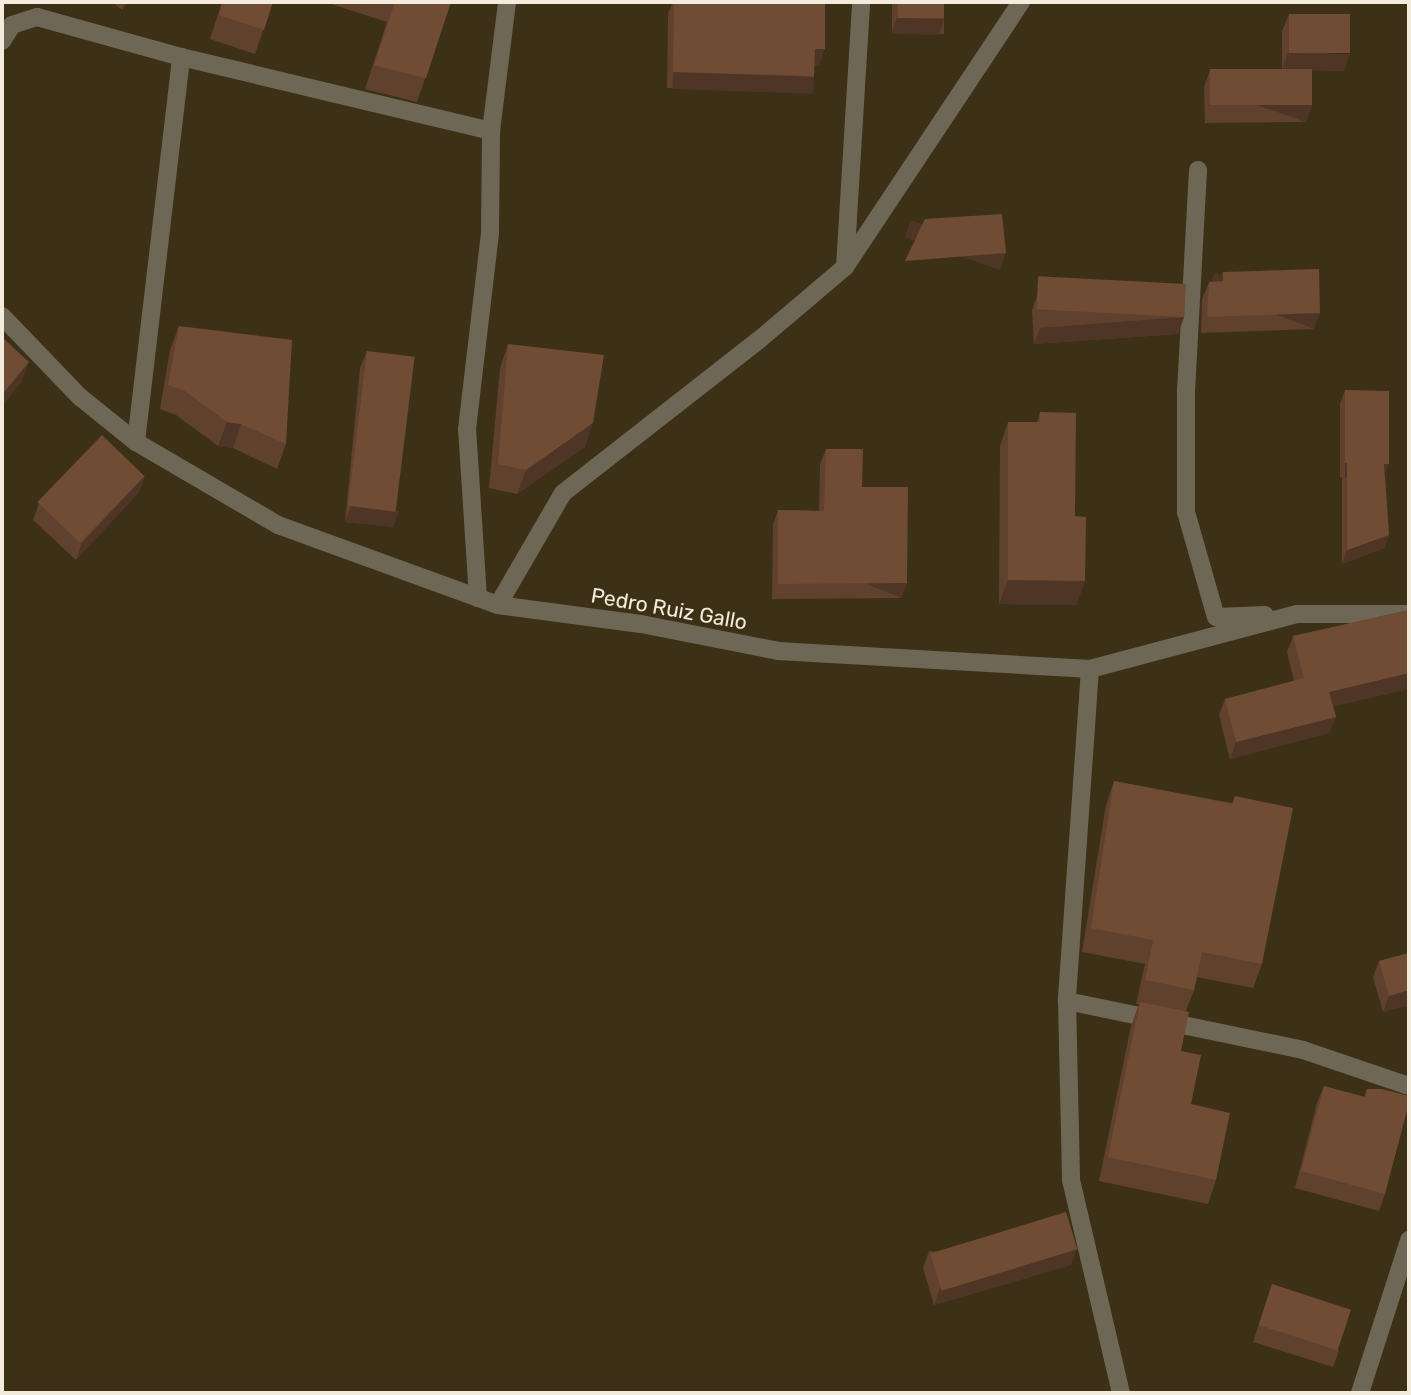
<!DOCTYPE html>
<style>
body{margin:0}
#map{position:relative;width:1411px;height:1395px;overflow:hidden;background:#3c3017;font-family:Rubik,sans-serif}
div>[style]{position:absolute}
.minor>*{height:18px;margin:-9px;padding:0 9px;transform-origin:9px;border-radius:9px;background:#6f6756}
.wall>*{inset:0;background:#60412e;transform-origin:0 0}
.shaded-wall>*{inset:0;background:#4e3525;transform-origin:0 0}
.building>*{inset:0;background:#704c35;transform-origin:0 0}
span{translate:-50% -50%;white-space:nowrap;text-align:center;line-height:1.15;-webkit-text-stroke:5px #3c3017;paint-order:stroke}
.street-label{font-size:21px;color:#f3ebdc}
.frame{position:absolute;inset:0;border:4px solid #f3ebdc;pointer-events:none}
</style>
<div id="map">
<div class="minor">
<i style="left:2px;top:41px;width:19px;rotate:-58deg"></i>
<i style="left:12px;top:25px;width:26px;rotate:-18deg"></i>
<i style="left:37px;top:17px;width:149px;rotate:15.5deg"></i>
<i style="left:181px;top:57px;width:319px;rotate:13.4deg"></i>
<i style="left:1198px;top:170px;width:224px;rotate:93.1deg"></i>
<i style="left:1186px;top:394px;width:118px;rotate:90deg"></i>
<i style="left:1186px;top:512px;width:109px;rotate:74.1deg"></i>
<i style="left:1216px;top:617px;width:49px;rotate:-2.3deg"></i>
<i style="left:845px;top:267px;width:265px;rotate:-86.5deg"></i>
<i style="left:2px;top:316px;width:112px;rotate:46.1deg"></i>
<i style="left:80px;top:397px;width:72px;rotate:38.8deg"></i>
<i style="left:136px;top:442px;width:164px;rotate:30.3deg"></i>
<i style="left:278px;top:525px;width:234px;rotate:20deg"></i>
<i style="left:498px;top:605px;width:144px;rotate:7.6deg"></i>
<i style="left:641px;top:624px;width:140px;rotate:11.1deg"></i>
<i style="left:778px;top:651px;width:313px;rotate:3.3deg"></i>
<i style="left:1090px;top:669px;width:214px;rotate:-14.9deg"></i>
<i style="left:1297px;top:614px;width:112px"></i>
<i style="left:136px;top:442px;width:388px;rotate:-83.3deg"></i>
<i style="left:478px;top:598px;width:169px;rotate:-93.7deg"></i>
<i style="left:467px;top:429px;width:197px;rotate:-83.3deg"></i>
<i style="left:490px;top:233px;width:102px;rotate:-89.4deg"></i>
<i style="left:491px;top:131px;width:130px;rotate:-82.9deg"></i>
<i style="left:498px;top:605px;width:129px;rotate:-59.9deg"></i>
<i style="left:563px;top:493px;width:249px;rotate:-38deg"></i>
<i style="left:759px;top:340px;width:113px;rotate:-40.3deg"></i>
<i style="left:845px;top:267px;width:318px;rotate:-56.4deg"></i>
<i style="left:1090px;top:669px;width:333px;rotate:94deg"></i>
<i style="left:1067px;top:1001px;width:241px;rotate:11.7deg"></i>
<i style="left:1303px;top:1050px;width:112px;rotate:18.8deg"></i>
<i style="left:1067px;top:1001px;width:179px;rotate:88.7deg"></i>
<i style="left:1071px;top:1180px;width:219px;rotate:76.8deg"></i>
<i style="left:1360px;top:1393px;width:161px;rotate:-72.2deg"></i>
</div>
<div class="wall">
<i style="clip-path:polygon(112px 2px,129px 2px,122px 10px)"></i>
<i style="clip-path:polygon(222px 2px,273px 2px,255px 54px,210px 39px)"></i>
<i style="clip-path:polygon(325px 2px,451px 2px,417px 102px,365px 89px,387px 22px)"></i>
<i style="clip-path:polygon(673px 2px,825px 2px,819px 66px,814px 66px,814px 76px,808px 93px,667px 88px,668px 13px)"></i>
<i style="left:892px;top:2px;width:52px;height:32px"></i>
<i style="clip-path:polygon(1289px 14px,1344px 71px,1312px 70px,1312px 105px,1306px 122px,1205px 123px,1204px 87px,1210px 70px,1282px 69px,1282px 31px)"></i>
<i style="clip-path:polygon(1223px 272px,1314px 329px,1201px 333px,1202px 299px,1209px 282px,1219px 281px)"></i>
<i style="clip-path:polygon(1038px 293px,1184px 317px,1178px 334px,1034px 344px,1032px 310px)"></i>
<i style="clip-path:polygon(179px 326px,286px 444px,277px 469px,233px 448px,218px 446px,176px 415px,160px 409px,170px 350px)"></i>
<i style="clip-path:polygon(508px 344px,585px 447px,517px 494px,489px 488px,500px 368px)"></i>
<i style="clip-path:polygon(367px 351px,393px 527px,345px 522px,360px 368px)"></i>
<i style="clip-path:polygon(1345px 390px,1385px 476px,1389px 535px,1384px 548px,1342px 564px,1342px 477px,1340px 477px,1340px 404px)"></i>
<i style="clip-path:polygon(1040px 412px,1075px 516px,1077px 605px,999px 604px,1000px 446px,1008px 422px,1037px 422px)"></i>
<i style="clip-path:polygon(826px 449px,862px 487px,907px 583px,901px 598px,772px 599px,773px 525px,778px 510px,819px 511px,820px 464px)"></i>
<i style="clip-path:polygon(145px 476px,139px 492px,76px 560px,33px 520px,39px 503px)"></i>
<i style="clip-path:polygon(1409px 610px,1409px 689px,1333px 706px,1336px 717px,1329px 733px,1230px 759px,1219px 715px,1225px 699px,1294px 681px,1287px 652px,1293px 636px)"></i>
<i style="clip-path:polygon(1114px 781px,1232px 803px,1235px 796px,1262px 964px,1253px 988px,1197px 977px,1194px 990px,1186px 1011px,1181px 1051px,1191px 1104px,1216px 1180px,1208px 1204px,1099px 1181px,1131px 1026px,1139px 1004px,1136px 1004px,1145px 964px,1082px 952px,1106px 805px)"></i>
<i style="clip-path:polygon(1409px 953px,1409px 1005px,1383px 1012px,1373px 977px,1379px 961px)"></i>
<i style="clip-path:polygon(1324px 1086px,1364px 1097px,1367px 1089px,1385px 1194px,1379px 1211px,1295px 1188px,1317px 1103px)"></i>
<i style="clip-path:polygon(929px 1251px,1071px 1265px,934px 1305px,923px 1268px)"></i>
<i style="clip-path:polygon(1272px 1284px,1339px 1351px,1333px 1367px,1253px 1342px)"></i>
</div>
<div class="shaded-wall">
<i style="clip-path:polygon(125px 2px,129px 2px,122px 10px)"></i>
<i style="clip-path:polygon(897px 18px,944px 19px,939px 35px,891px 34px)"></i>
<i style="clip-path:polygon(815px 49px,825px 49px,819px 66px,809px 65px)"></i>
<i style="clip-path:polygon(1288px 53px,1350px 54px,1344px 71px,1282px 70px)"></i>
<i style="left:673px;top:72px;width:141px;height:17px;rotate:2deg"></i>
<i style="left:1312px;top:105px;width:18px;height:101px;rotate:109deg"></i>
<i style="left:1006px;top:253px;width:18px;height:101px;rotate:109deg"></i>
<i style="left:1320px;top:313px;width:17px;height:113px;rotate:111deg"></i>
<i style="clip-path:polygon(1184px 317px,1178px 334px,1034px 344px,1040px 328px)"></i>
<i style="clip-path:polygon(29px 362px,21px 383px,2px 406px,2px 395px)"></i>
<i style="clip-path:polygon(227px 422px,241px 424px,233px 448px,218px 446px)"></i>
<i style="clip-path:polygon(593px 423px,585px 447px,517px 494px,526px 470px)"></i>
<i style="left:1345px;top:463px;width:2px;height:15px"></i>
<i style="clip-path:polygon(1384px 464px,1389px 464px,1384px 478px)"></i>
<i style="clip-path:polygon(145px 476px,139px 492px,76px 560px,82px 543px)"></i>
<i style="clip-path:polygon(351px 506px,399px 511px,393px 527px,345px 522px)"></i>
<i style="clip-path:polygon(1389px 535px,1384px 548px,1342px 564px,1347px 550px)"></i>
<i style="clip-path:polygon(1008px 580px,1085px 581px,1077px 605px,999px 604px)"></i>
<i style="left:907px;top:583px;width:16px;height:129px;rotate:112deg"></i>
<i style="clip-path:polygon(1409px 673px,1409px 689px,1323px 709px,1329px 692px)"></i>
<i style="clip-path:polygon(1336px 717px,1329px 733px,1230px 759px,1236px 742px)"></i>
<i style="clip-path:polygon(1409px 990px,1409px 1005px,1383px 1012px,1389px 996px)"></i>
<i style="clip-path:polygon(1077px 1249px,1071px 1265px,934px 1305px,940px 1288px)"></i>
</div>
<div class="building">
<i style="clip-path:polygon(223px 2px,273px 2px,264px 30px,219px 15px)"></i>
<i style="clip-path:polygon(395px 2px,451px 2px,426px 78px,374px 65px)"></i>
<i style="clip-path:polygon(674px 2px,825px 2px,825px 49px,815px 49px,814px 76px,673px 72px)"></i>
<i style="left:898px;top:2px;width:46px;height:16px"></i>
<i style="left:1289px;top:14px;width:61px;height:39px"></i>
<i style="left:1312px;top:69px;width:36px;height:102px;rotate:90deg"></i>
<i style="clip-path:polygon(1002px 214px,1006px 253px,905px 261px,925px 219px)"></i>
<i style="clip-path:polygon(1319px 269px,1320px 313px,1207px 317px,1209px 282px,1223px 281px,1223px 272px)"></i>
<i style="left:1186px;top:284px;width:33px;height:148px;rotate:93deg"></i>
<i style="clip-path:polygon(179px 326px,292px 340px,286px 444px,241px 424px,227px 422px,185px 391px,168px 385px)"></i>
<i style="clip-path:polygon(2px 337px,29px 362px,2px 395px)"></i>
<i style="clip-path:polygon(508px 344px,604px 355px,593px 423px,526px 470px,498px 464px)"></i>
<i style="left:367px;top:351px;width:48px;height:156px;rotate:7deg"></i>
<i style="clip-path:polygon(1345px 390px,1389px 391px,1389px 464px,1384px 464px,1389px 535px,1347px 550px,1347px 463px,1345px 463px)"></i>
<i style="clip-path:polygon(1040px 412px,1076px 413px,1075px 516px,1086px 517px,1085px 581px,1008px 580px,1008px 422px,1040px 422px)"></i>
<i style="left:102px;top:435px;width:59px;height:93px;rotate:44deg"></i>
<i style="clip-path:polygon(826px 449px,863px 449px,862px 487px,908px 487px,907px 583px,778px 584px,778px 510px,824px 511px)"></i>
<i style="clip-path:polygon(1409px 610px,1409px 673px,1329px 692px,1336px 717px,1236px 742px,1225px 699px,1304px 678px,1293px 636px)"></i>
<i style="clip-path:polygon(1114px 781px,1233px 804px,1235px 796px,1293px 808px,1262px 964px,1202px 952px,1194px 990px,1145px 980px,1153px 940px,1091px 928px)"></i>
<i style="clip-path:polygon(1409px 953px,1409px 990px,1389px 996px,1379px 961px)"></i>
<i style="clip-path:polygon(1140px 1002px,1189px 1012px,1181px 1051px,1201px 1055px,1191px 1104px,1230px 1113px,1216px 1180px,1108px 1157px)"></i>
<i style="clip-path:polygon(1324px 1086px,1365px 1097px,1367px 1089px,1382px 1089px,1409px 1096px,1409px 1103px,1385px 1194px,1301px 1171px)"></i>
<i style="left:1066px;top:1212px;width:39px;height:142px;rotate:73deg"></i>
<i style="left:1272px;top:1284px;width:83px;height:43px;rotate:18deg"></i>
</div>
<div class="street-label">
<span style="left:669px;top:609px;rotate:10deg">Pedro Ruiz Gallo</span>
</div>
<div class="frame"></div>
</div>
